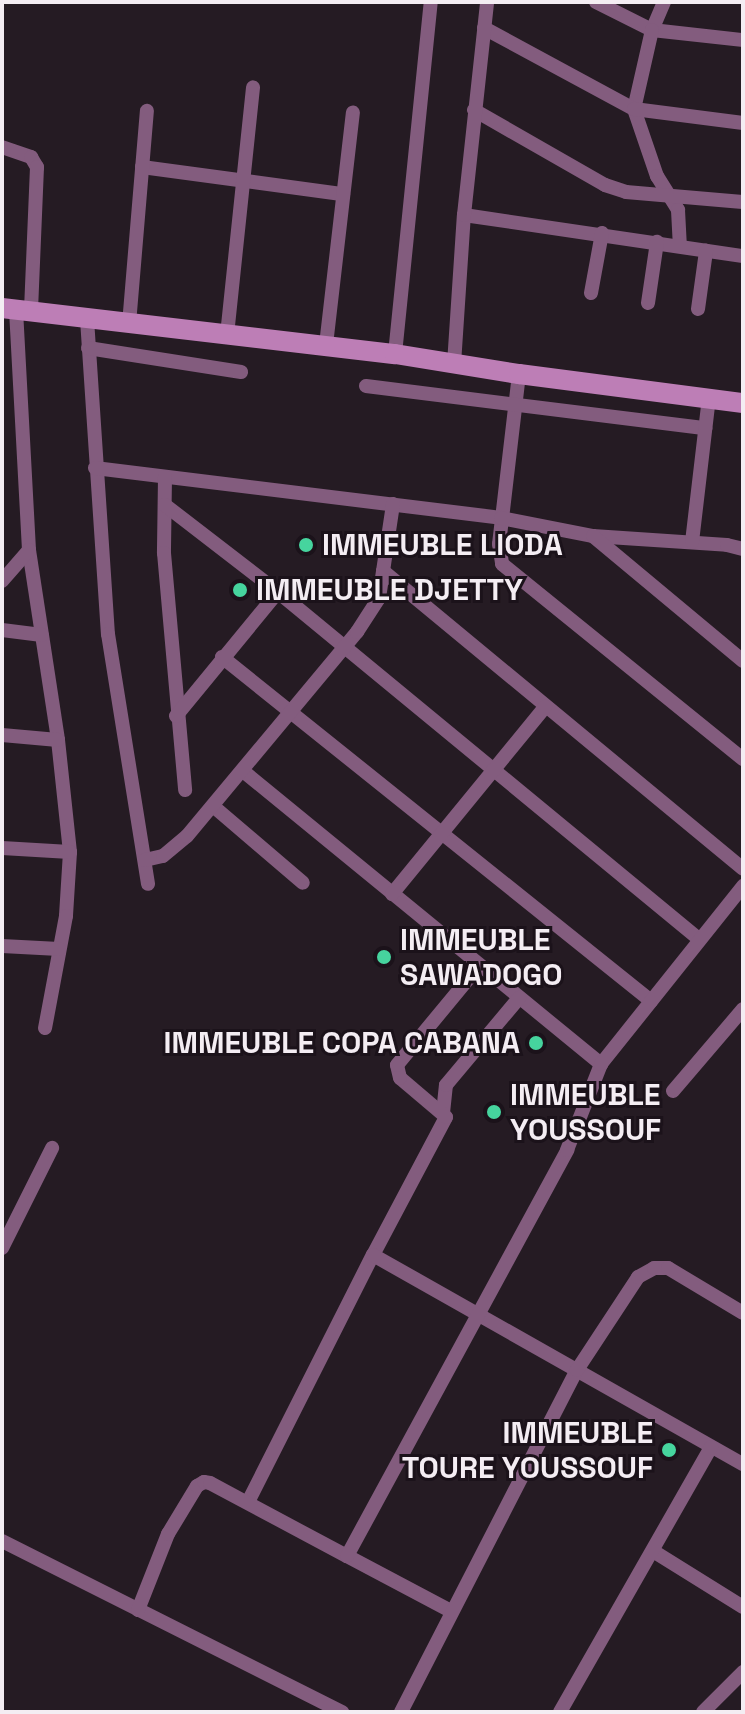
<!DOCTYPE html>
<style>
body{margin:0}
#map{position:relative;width:745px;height:1714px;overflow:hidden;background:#251b23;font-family:"Space Grotesk",sans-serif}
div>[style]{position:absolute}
.street>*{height:14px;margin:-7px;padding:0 7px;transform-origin:7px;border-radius:7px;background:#835c7e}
.secondary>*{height:20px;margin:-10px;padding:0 10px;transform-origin:10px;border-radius:10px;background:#bd7eb6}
.dots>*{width:22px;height:22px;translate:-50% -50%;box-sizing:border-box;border:4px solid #1b121a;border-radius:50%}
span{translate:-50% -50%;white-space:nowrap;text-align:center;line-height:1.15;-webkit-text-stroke:6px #1b121a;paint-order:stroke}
.poi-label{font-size:30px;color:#f4edf3;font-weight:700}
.left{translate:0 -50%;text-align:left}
.right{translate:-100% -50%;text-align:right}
.frame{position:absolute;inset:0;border:4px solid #f4edf3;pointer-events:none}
</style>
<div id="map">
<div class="street">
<i style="left:596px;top:2px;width:63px;rotate:26.6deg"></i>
<i style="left:652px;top:30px;width:92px;rotate:6.3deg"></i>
<i style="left:664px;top:2px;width:30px;rotate:113deg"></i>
<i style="left:652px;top:30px;width:81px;rotate:102.8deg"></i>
<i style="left:634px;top:109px;width:71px;rotate:71.1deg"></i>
<i style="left:657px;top:176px;width:40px;rotate:58deg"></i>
<i style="left:678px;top:210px;width:35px;rotate:87deg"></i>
<i style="left:484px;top:28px;width:170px;rotate:28.4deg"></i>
<i style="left:634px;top:109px;width:110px;rotate:7.3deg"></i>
<i style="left:474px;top:110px;width:151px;rotate:29.8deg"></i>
<i style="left:605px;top:185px;width:22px;rotate:18deg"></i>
<i style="left:626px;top:192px;width:117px;rotate:4.9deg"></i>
<i style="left:2px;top:147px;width:31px;rotate:19deg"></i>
<i style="left:31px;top:157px;width:12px;rotate:59deg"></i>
<i style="left:37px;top:167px;width:145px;rotate:92.4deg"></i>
<i style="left:142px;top:167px;width:203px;rotate:7.7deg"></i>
<i style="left:464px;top:215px;width:282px;rotate:8.4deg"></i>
<i style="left:591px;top:293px;width:61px;rotate:-79.6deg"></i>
<i style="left:648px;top:303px;width:62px;rotate:-81.6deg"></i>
<i style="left:698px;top:309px;width:59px;rotate:-82.1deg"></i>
<i style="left:16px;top:310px;width:240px;rotate:86.9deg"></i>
<i style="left:29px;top:550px;width:192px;rotate:81.3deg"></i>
<i style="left:58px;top:740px;width:113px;rotate:83.9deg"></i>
<i style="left:70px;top:852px;width:64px;rotate:93.6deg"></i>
<i style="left:66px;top:916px;width:114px;rotate:100.6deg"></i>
<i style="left:87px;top:319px;width:316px;rotate:86.2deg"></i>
<i style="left:108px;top:634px;width:253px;rotate:80.9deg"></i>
<i style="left:129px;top:324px;width:214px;rotate:-85.2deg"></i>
<i style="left:227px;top:335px;width:249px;rotate:-84deg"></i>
<i style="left:326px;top:345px;width:234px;rotate:-83.4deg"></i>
<i style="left:88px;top:348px;width:155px;rotate:8.9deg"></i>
<i style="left:395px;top:354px;width:354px;rotate:-84.2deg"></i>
<i style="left:454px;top:364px;width:149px;rotate:-86.2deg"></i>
<i style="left:464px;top:215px;width:214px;rotate:-83.8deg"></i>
<i style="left:519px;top:374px;width:171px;rotate:96.7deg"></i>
<i style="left:499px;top:544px;width:20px;rotate:81deg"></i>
<i style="left:502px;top:564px;width:310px;rotate:39deg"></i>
<i style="left:366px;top:386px;width:342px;rotate:7.1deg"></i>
<i style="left:95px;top:468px;width:409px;rotate:7deg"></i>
<i style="left:501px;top:518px;width:94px;rotate:11.1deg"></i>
<i style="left:593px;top:536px;width:134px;rotate:3.8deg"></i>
<i style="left:727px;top:545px;width:16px;rotate:14deg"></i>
<i style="left:165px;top:477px;width:76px;rotate:90.8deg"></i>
<i style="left:164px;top:553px;width:238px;rotate:84.9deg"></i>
<i style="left:165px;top:505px;width:143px;rotate:37.6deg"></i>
<i style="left:278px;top:592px;width:546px;rotate:39.5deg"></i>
<i style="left:593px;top:536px;width:195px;rotate:39.8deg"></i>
<i style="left:692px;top:542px;width:145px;rotate:-83.3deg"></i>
<i style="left:383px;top:571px;width:467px;rotate:39.6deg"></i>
<i style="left:2px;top:581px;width:41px;rotate:-48.9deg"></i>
<i style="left:2px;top:630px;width:40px;rotate:7.1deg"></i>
<i style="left:222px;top:657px;width:550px;rotate:38.72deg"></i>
<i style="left:176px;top:716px;width:161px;rotate:-50.6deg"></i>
<i style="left:2px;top:735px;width:56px;rotate:5.1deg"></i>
<i style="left:243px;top:771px;width:463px;rotate:39.3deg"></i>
<i style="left:213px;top:806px;width:118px;rotate:40.5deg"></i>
<i style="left:2px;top:848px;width:68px;rotate:3.4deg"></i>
<i style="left:145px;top:860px;width:18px;rotate:-13deg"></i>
<i style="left:163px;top:856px;width:31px;rotate:-40deg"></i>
<i style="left:187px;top:836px;width:266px;rotate:-50.2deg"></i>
<i style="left:357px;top:632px;width:40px;rotate:-57.1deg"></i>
<i style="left:379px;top:598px;width:95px;rotate:-81.5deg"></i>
<i style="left:392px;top:894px;width:242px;rotate:-50.7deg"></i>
<i style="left:2px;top:946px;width:57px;rotate:3deg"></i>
<i style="left:673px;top:1091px;width:108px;rotate:-49.5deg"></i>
<i style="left:443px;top:1113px;width:28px;rotate:-84deg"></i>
<i style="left:446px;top:1085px;width:114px;rotate:-50deg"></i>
<i style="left:2px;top:1248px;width:112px;rotate:-63.4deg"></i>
<i style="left:373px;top:1255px;width:156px;rotate:-62.1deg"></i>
<i style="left:446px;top:1117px;width:60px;rotate:-139.7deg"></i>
<i style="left:400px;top:1078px;width:13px;rotate:-103deg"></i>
<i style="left:397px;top:1065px;width:129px;rotate:-50.4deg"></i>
<i style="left:248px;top:1502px;width:277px;rotate:-63.2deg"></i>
<i style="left:373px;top:1255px;width:425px;rotate:29.5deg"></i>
<i style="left:2px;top:1541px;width:381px;rotate:26.7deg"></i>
<i style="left:653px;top:1551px;width:106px;rotate:31.9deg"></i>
<i style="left:347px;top:1556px;width:118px;rotate:27.9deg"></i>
<i style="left:138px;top:1610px;width:82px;rotate:-68.5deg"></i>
<i style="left:168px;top:1534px;width:56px;rotate:-58.9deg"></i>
<i style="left:197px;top:1486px;width:8px;rotate:-30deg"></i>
<i style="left:204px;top:1482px;width:6px;rotate:9deg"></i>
<i style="left:210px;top:1483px;width:155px;rotate:28.1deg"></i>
<i style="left:347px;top:1556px;width:462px;rotate:-61.5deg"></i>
<i style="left:567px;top:1150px;width:92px;rotate:-68.4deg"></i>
<i style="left:601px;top:1064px;width:228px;rotate:-51.4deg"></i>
<i style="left:401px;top:1712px;width:385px;rotate:-62.8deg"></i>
<i style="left:577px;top:1370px;width:111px;rotate:-56.7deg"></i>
<i style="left:638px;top:1277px;width:18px;rotate:-29deg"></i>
<i style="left:654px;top:1268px;width:14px"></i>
<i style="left:668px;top:1268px;width:87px;rotate:31deg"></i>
<i style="left:560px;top:1712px;width:305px;rotate:-60.3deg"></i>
<i style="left:703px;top:1712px;width:57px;rotate:-45deg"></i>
</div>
<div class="secondary">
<i style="left:2px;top:308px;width:396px;rotate:6.7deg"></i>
<i style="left:395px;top:354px;width:126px;rotate:9.2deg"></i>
<i style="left:519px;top:374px;width:226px;rotate:7.4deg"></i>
</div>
<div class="dots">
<i style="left:306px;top:545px;background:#46d49e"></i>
<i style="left:240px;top:590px;background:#46d49e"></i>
<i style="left:384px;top:957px;background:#46d49e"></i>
<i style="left:536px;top:1043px;background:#46d49e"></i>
<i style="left:494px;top:1112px;background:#46d49e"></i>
<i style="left:669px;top:1450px;background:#46d49e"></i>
</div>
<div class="poi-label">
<span class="left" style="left:322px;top:545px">IMMEUBLE LIODA</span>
<span class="left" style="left:256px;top:590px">IMMEUBLE DJETTY</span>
<span class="left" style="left:400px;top:957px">IMMEUBLE<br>SAWADOGO</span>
<span class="right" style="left:520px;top:1043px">IMMEUBLE COPA CABANA</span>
<span class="left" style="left:510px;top:1112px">IMMEUBLE<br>YOUSSOUF</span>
<span class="right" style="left:653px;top:1450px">IMMEUBLE<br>TOURE YOUSSOUF</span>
</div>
<div class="frame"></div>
</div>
